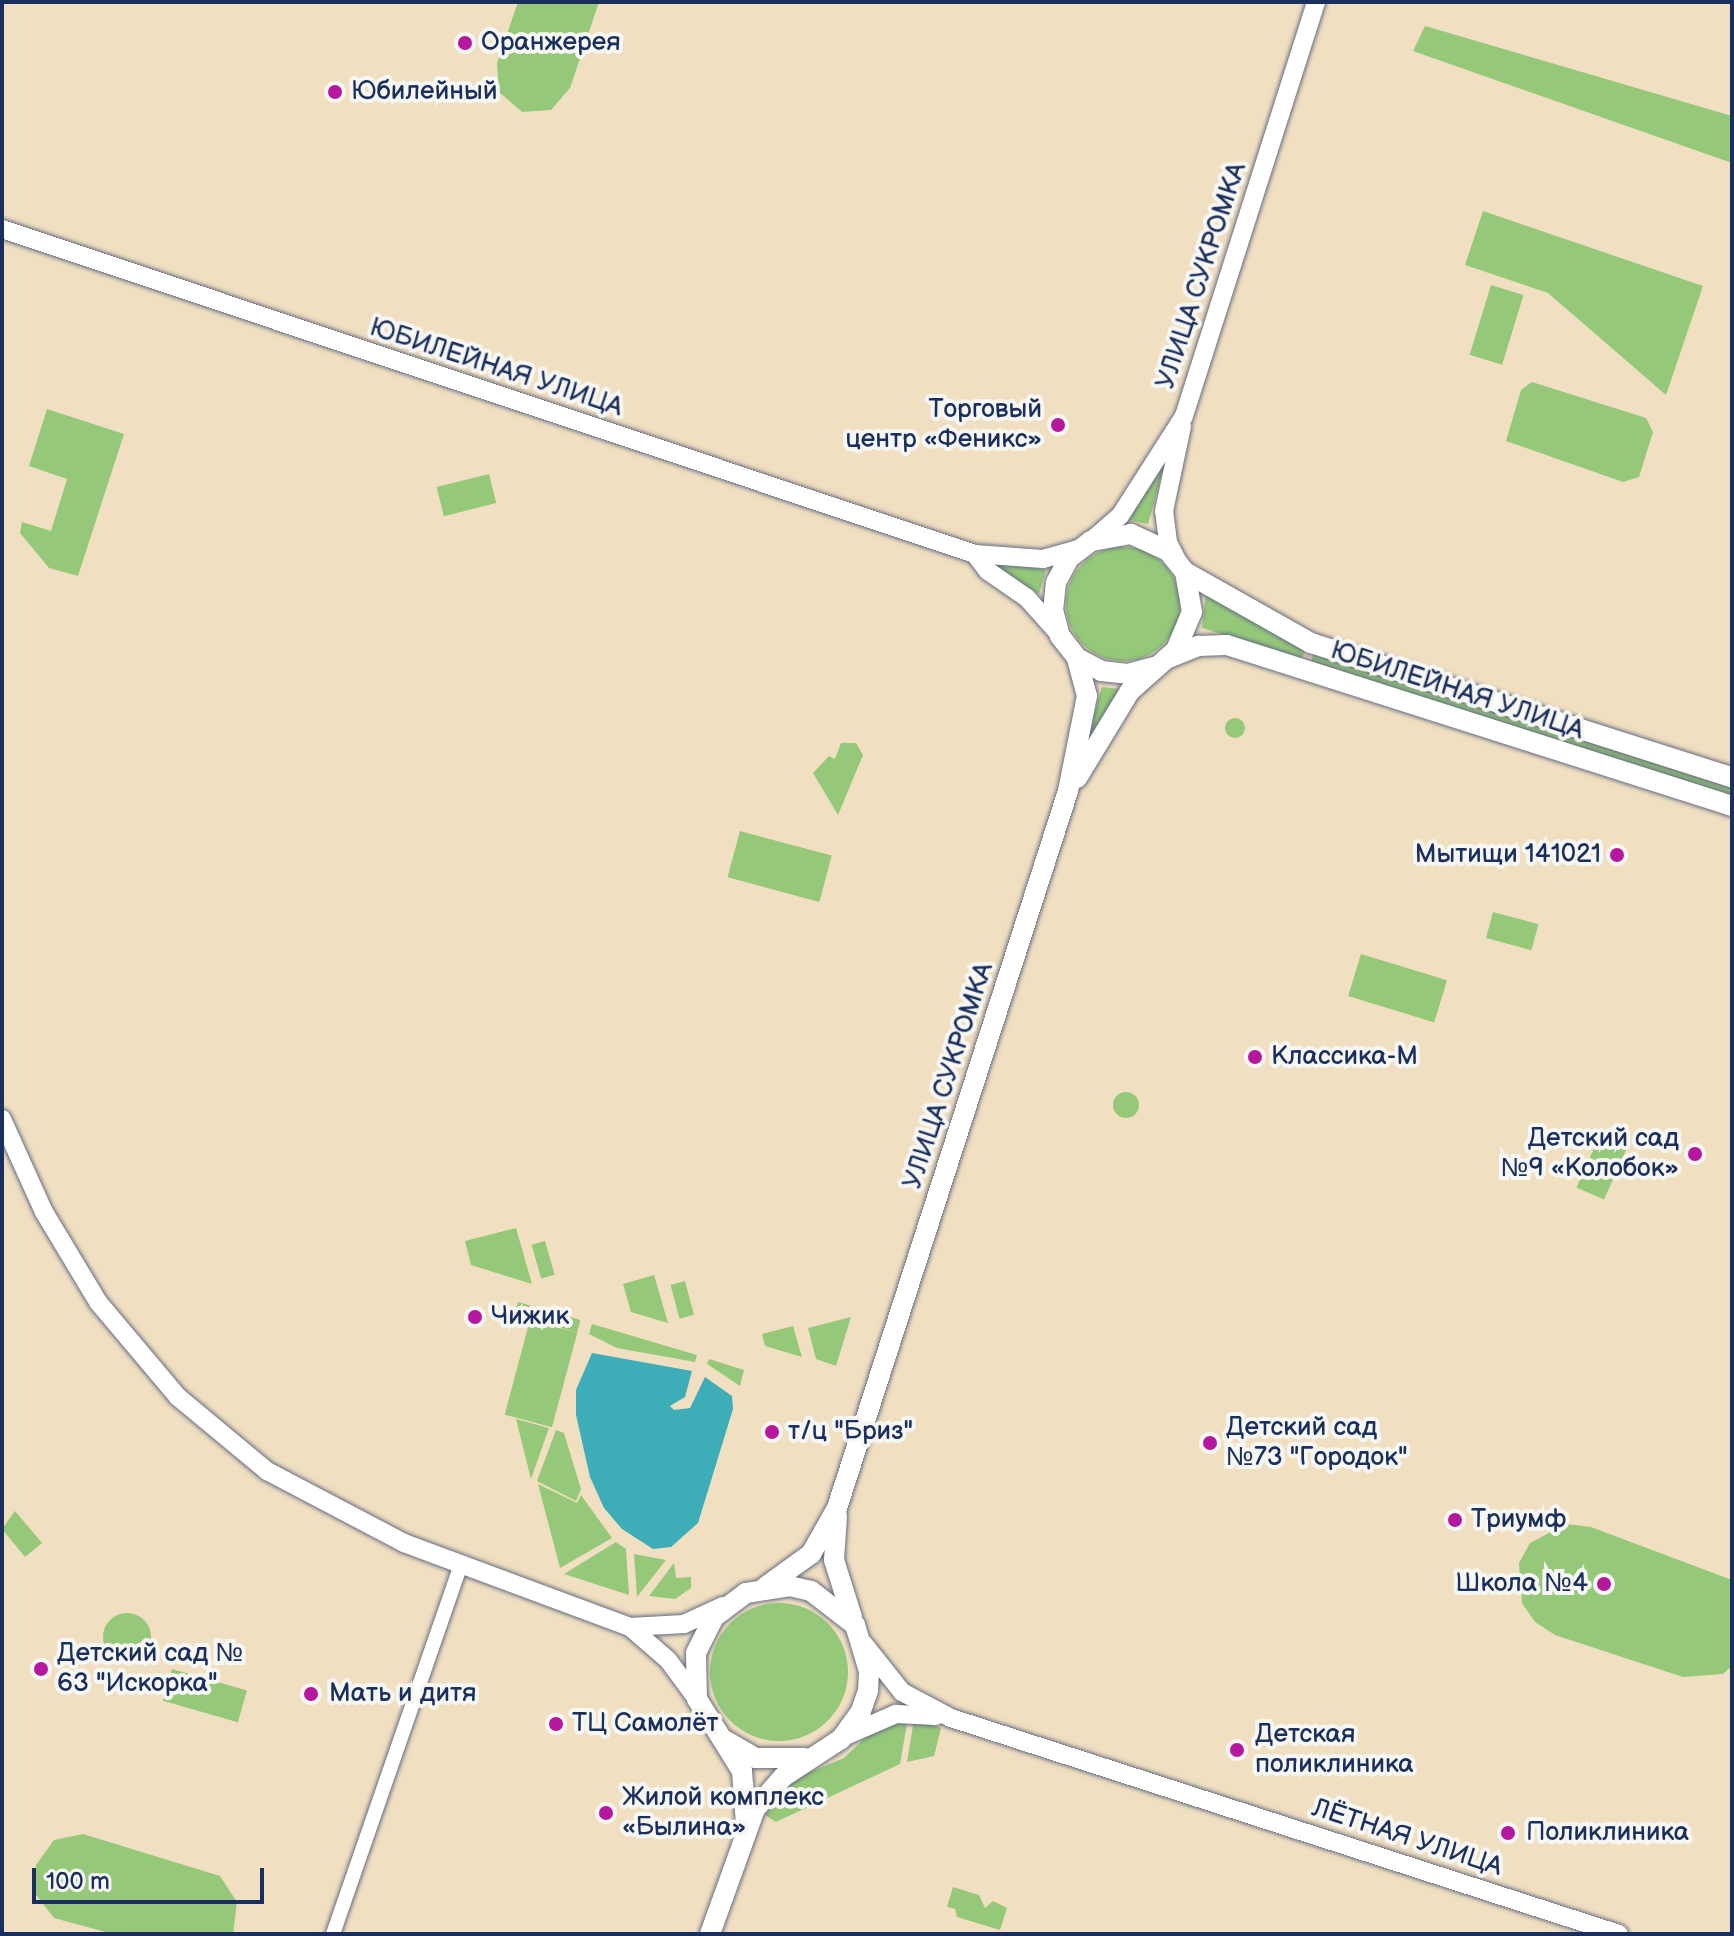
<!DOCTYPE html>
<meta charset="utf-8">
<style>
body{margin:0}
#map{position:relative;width:1734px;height:1936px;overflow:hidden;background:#f1dfc1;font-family:"Balsamiq Sans",sans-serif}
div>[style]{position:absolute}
.green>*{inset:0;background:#95c979;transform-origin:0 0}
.round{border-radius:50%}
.water>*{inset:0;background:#3dadb8}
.roads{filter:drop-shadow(0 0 2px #666d81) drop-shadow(0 0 2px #666d81)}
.minor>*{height:14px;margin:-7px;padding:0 7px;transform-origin:7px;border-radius:7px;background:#fff}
.tertiary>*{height:18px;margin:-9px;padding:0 9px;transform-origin:9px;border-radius:9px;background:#fff}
.secondary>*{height:20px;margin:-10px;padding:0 10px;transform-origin:10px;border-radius:10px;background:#fff}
.dots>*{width:22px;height:22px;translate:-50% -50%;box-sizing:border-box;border:4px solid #f6f6f2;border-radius:50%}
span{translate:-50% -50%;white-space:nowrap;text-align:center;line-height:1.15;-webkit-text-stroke:8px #f6f6f2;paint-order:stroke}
.poi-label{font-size:26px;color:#1b2f5e}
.left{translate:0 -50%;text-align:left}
.right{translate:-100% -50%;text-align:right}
.street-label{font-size:26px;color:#1b2f5e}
.frame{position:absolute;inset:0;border:4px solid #1b2f5e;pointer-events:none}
.scale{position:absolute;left:32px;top:1868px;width:232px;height:36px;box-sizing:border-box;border:4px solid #1b2f5e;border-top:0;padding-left:10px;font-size:24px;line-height:28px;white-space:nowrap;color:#1b2f5e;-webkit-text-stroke:6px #f6f6f2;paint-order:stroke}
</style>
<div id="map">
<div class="green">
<i style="clip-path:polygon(518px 2px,599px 2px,570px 88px,551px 110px,522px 112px,499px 92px,497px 63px)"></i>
<i style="clip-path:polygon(1425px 26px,1732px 116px,1732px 163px,1413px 51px)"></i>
<i style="clip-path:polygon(1483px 211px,1703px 286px,1666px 395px,1548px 293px,1465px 265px)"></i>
<i style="left:1491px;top:285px;width:34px;height:73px;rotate:17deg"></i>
<i style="clip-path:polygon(1532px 382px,1646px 418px,1653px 432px,1639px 477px,1623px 482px,1506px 441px,1521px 390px)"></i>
<i style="clip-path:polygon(47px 409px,124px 434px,78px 576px,49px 568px,20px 533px,22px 522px,51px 531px,67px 479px,29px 466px)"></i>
<i style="clip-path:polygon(1168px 451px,1148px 524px,1129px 520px)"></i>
<i style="left:489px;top:474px;width:30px;height:54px;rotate:76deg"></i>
<i class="round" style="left:1066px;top:547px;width:114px;height:114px"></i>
<i style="clip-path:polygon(998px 561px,1046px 570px,1039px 594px,996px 566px)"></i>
<i style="clip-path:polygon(1206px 592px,1305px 649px,1302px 659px,1202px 628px)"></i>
<i style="left:1314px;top:652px;width:439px;height:10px;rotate:18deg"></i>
<i style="clip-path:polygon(1102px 687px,1121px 689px,1088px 742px,1086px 742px)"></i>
<i class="round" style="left:1225px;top:718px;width:20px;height:20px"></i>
<i style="clip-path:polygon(841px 743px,856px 743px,863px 755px,838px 815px,813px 773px,829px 756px,835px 759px)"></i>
<i style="left:740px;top:831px;width:95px;height:48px;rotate:15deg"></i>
<i style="left:1493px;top:912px;width:47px;height:27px;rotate:15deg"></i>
<i style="left:1361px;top:954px;width:90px;height:44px;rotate:17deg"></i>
<i class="round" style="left:1113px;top:1092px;width:26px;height:26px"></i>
<i style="left:1603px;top:1128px;width:30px;height:65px;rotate:24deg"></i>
<i style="clip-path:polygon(516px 1228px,532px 1284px,471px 1265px,465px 1241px)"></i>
<i style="left:545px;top:1241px;width:35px;height:14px;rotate:74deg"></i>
<i style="clip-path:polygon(654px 1275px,668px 1323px,631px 1312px,623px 1284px)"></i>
<i style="left:685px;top:1281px;width:35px;height:15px;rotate:75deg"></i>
<i style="left:518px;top:1302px;width:65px;height:13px;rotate:16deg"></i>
<i style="clip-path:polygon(851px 1317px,836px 1366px,816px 1359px,808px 1328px)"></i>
<i style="left:530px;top:1320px;width:49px;height:98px;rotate:15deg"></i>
<i style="clip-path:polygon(592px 1324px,697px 1355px,695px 1362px,617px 1348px,589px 1334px)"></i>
<i style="clip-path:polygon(793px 1326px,802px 1357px,765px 1346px,762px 1334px)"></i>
<i style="clip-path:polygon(709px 1359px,744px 1370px,740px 1386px,707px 1364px)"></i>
<i style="clip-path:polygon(516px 1419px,549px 1428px,531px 1479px)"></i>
<i style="clip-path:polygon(556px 1430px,564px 1433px,581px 1489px,576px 1501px,537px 1481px)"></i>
<i style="clip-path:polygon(538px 1484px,577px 1503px,581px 1495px,612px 1538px,560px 1568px)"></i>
<i style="clip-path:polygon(15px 1511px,42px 1543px,25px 1557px,2px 1529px)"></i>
<i style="clip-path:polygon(1566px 1524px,1591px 1527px,1732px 1580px,1732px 1666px,1723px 1674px,1683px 1677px,1555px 1635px,1535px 1622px,1522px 1603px,1519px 1563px,1530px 1543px)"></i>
<i style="clip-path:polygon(616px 1542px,626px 1549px,629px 1595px,564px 1574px)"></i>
<i style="clip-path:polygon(634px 1554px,666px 1560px,637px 1597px)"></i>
<i style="clip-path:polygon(674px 1563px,676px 1578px,691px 1577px,691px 1588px,675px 1599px,649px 1596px)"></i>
<i class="round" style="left:710px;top:1603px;width:138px;height:138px"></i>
<i class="round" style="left:103px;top:1613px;width:48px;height:48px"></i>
<i style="left:172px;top:1669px;width:78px;height:33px;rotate:16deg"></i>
<i style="clip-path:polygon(908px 1718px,900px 1764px,776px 1822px,765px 1815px,796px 1778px,844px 1758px,867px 1736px)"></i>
<i style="clip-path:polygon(914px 1719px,941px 1728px,934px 1756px,907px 1762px)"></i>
<i style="clip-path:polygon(83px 1834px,220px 1876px,237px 1902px,233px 1934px,113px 1934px,54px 1918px,33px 1891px,36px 1865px,54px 1840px)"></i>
<i style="clip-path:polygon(953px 1887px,979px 1895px,985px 1908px,993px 1901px,1007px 1908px,1000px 1930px,957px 1917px,955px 1909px,947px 1907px)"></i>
</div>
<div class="water">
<i style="clip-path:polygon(592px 1353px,692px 1371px,685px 1397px,670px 1406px,674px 1410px,690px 1408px,705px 1377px,732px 1396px,733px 1409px,698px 1523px,671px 1547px,653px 1549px,622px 1529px,604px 1508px,590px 1477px,576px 1415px,576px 1390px)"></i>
</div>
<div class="roads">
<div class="minor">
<i style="left:333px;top:1934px;width:388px;rotate:-70.9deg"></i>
</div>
<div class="tertiary">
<i style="left:2px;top:229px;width:1026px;rotate:18.47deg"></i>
<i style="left:975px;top:554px;width:68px;rotate:4.2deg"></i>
<i style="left:1043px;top:559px;width:37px;rotate:-16deg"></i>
<i style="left:1091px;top:541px;width:38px;rotate:-41deg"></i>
<i style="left:1120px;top:516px;width:119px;rotate:-57.4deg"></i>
<i style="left:1184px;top:416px;width:435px;rotate:-72.3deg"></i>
<i style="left:975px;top:554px;width:21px;rotate:53deg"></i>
<i style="left:988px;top:571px;width:47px;rotate:34.7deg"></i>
<i style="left:1027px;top:598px;width:48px;rotate:48.4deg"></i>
<i style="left:1177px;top:560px;width:20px;rotate:-117deg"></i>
<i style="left:1168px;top:542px;width:31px;rotate:-97deg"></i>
<i style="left:1164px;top:511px;width:87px;rotate:-78deg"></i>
<i style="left:2px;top:1119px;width:102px;rotate:65.7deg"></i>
<i style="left:44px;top:1212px;width:105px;rotate:59deg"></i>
<i style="left:98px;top:1302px;width:124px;rotate:49.9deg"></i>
<i style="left:178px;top:1397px;width:116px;rotate:39.7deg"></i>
<i style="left:267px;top:1471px;width:155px;rotate:27.7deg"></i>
<i style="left:404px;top:1543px;width:241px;rotate:20.4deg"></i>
<i style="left:630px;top:1627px;width:54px;rotate:-3.2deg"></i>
<i style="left:684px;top:1624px;width:43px;rotate:-24.8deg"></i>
<i style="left:630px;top:1627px;width:50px;rotate:41deg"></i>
<i style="left:668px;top:1660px;width:49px;rotate:53.4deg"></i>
<i style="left:864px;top:1644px;width:61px;rotate:51.6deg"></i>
<i style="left:902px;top:1692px;width:55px;rotate:28deg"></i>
<i style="left:951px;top:1718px;width:702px;rotate:17.92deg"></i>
<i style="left:843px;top:1737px;width:58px;rotate:-23.5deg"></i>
<i style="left:896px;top:1714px;width:40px;rotate:2.9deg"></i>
</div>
<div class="secondary">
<i style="left:1185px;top:572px;width:145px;rotate:29.4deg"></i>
<i style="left:1311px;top:643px;width:442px;rotate:17.7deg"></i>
<i style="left:1166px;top:659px;width:35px;rotate:-22deg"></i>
<i style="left:1198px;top:646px;width:29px;rotate:-2deg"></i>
<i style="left:1227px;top:645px;width:530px;rotate:17.68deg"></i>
<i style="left:1077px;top:778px;width:102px;rotate:-58.7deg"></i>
<i style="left:1130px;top:691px;width:62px;rotate:-41.7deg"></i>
<i style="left:1176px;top:650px;width:41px;rotate:-67.2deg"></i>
<i style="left:1192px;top:612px;width:41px;rotate:-99.9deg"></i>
<i style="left:1185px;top:572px;width:27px;rotate:-129deg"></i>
<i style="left:1168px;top:551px;width:41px;rotate:-155.3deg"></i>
<i style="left:1131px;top:534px;width:41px;rotate:170.1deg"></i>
<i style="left:1091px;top:541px;width:28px;rotate:142deg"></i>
<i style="left:1069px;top:558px;width:27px;rotate:118deg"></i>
<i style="left:1056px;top:582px;width:28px;rotate:96deg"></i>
<i style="left:1053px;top:610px;width:27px;rotate:75deg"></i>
<i style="left:1060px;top:636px;width:28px;rotate:52deg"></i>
<i style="left:1077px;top:658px;width:27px;rotate:28deg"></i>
<i style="left:1101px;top:671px;width:27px;rotate:6deg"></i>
<i style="left:1128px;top:674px;width:28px;rotate:-15deg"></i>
<i style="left:837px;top:1516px;width:44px;rotate:93.9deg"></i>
<i style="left:834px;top:1560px;width:60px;rotate:72.5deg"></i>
<i style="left:765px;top:1587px;width:57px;rotate:-35.7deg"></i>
<i style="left:811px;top:1554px;width:53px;rotate:-60.5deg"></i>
<i style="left:837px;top:1508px;width:753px;rotate:-72.14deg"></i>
<i style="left:1068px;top:791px;width:97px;rotate:-78.7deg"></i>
<i style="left:1087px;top:696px;width:39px;rotate:-105deg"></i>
<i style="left:726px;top:1741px;width:34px;rotate:30deg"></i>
<i style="left:755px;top:1758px;width:50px"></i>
<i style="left:710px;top:1934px;width:133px;rotate:-70.2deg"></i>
<i style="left:755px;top:1809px;width:43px;rotate:-48.8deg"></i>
<i style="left:783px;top:1777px;width:69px;rotate:-33.2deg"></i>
<i style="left:841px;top:1739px;width:34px;rotate:-54deg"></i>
<i style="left:861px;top:1711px;width:21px;rotate:-71deg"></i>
<i style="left:868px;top:1691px;width:20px;rotate:-87deg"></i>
<i style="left:869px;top:1671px;width:48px;rotate:-106.9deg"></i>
<i style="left:855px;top:1625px;width:56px;rotate:-142.3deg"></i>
<i style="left:811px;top:1591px;width:22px;rotate:-167deg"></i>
<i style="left:790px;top:1586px;width:45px;rotate:171deg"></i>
<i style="left:746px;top:1593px;width:40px;rotate:143deg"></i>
<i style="left:714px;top:1617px;width:40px;rotate:116.6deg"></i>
<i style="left:696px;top:1653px;width:46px;rotate:88.8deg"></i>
<i style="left:697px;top:1699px;width:85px;rotate:58deg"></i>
<i style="left:742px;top:1771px;width:53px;rotate:85.7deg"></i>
</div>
</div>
<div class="dots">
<i style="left:465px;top:43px;background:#b5179e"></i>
<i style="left:335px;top:92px;background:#b5179e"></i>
<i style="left:1058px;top:425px;background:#b5179e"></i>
<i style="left:1617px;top:855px;background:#b5179e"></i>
<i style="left:1255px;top:1057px;background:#b5179e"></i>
<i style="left:1695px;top:1154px;background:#b5179e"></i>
<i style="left:475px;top:1317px;background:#b5179e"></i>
<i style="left:772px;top:1432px;background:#b5179e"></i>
<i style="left:1210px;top:1443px;background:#b5179e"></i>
<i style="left:1455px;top:1520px;background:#b5179e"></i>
<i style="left:1604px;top:1584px;background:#b5179e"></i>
<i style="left:41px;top:1669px;background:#b5179e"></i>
<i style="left:311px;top:1694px;background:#b5179e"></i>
<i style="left:556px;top:1724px;background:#b5179e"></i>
<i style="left:1237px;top:1750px;background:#b5179e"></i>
<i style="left:606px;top:1813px;background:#b5179e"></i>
<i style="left:1508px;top:1833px;background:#b5179e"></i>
</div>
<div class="poi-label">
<span class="left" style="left:481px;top:43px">Оранжерея</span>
<span class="left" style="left:351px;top:92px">Юбилейный</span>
<span class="right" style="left:1042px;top:425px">Торговый<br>центр «Феникс»</span>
<span class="right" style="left:1601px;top:855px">Мытищи 141021</span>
<span class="left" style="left:1271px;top:1057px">Классика-М</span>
<span class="right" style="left:1679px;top:1154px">Детский сад<br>№9 «Колобок»</span>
<span class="left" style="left:491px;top:1317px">Чижик</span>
<span class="left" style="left:1226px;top:1443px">Детский сад<br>№73 "Городок"</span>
<span class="left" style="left:788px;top:1432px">т/ц "Бриз"</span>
<span class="left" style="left:1471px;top:1520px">Триумф</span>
<span class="right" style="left:1588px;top:1584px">Школа №4</span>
<span class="left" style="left:57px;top:1669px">Детский сад №<br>63 "Искорка"</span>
<span class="left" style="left:329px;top:1694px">Мать и дитя</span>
<span class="left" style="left:572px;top:1724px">ТЦ Самолёт</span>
<span class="left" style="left:1255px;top:1750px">Детская<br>поликлиника</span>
<span class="left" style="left:622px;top:1813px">Жилой комплекс<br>«Былина»</span>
<span class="left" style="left:1526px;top:1833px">Поликлиника</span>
</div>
<div class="street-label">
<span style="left:1202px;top:276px;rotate:-72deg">УЛИЦА СУКРОМКА</span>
<span style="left:496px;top:368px;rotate:18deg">ЮБИЛЕЙНАЯ УЛИЦА</span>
<span style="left:1457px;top:691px;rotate:18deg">ЮБИЛЕЙНАЯ УЛИЦА</span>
<span style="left:949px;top:1076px;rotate:-72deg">УЛИЦА СУКРОМКА</span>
<span style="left:1407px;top:1838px;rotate:18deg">ЛЁТНАЯ УЛИЦА</span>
</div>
<div class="frame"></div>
<div class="scale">100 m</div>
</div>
